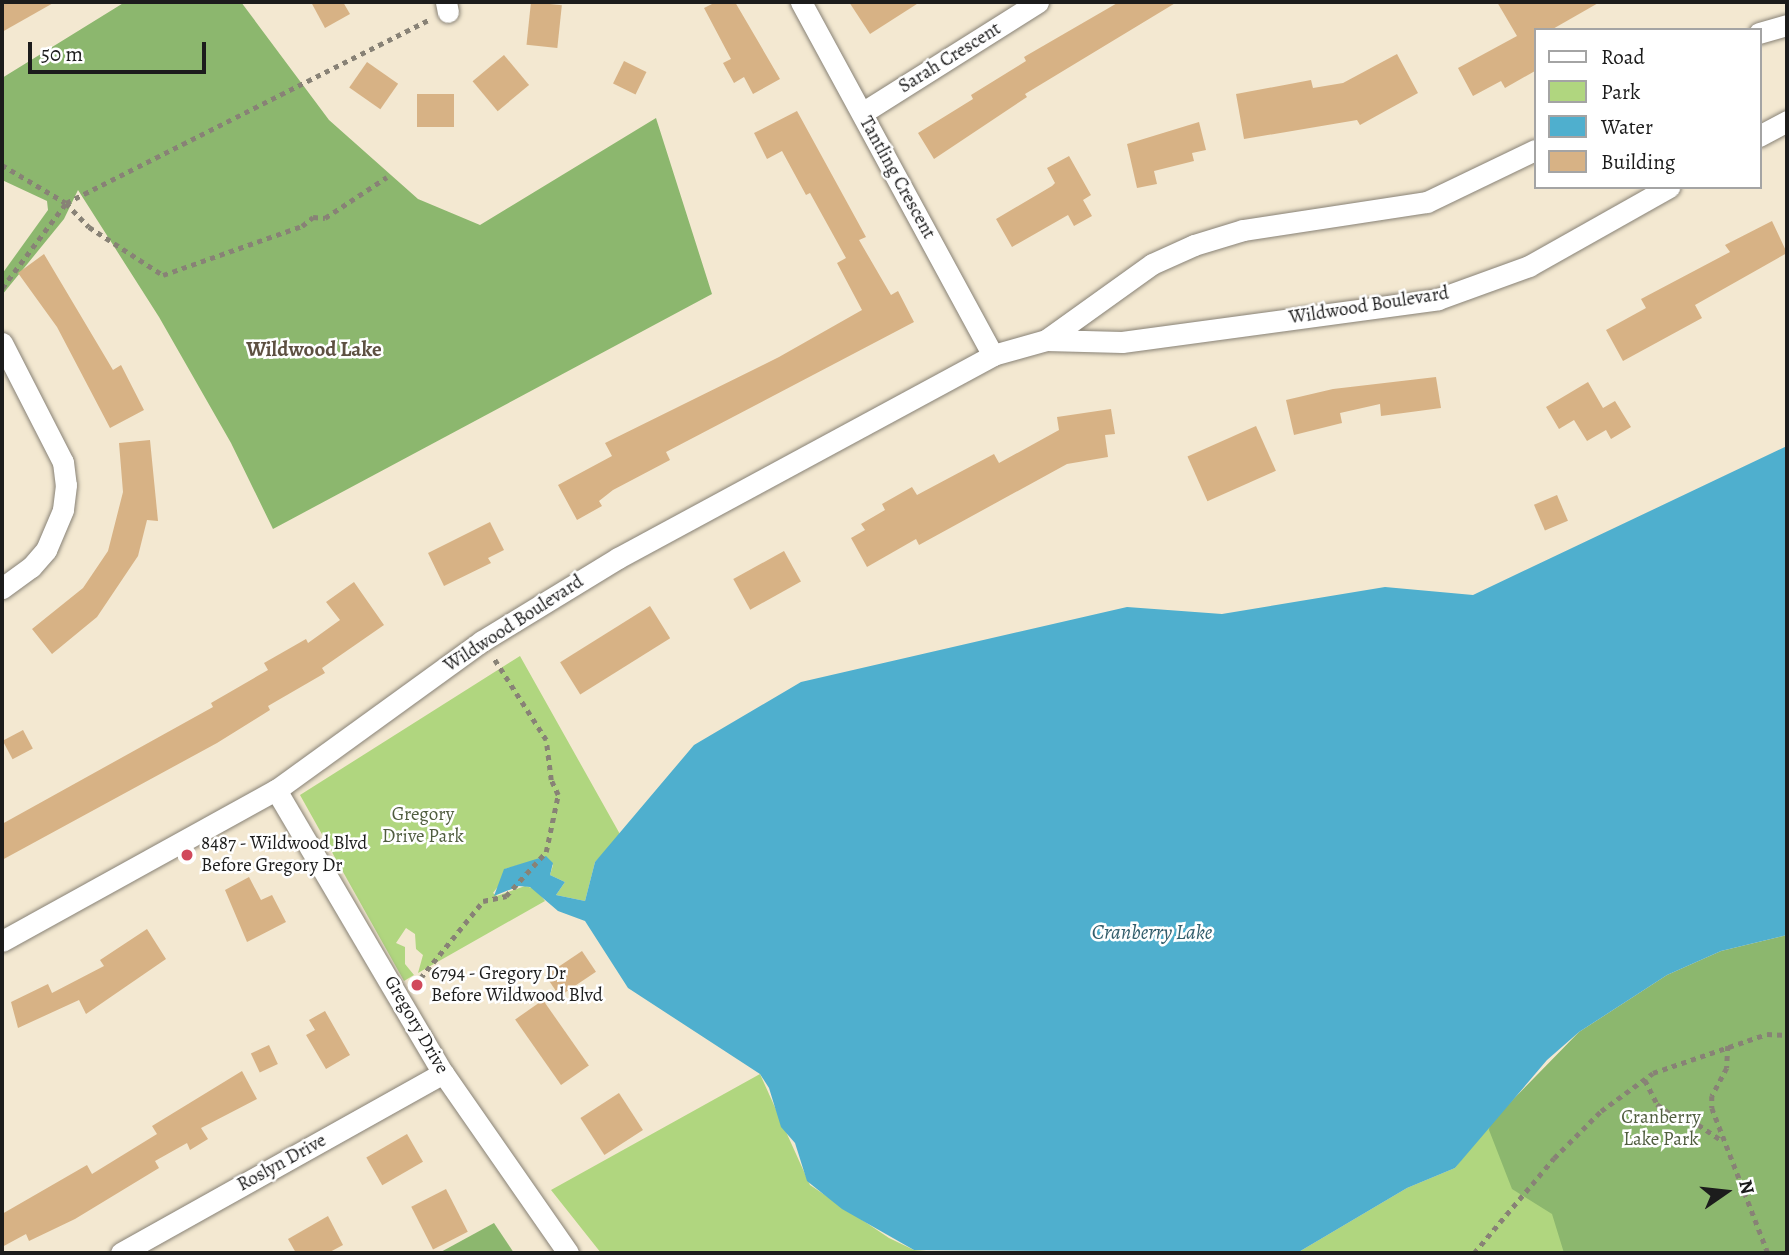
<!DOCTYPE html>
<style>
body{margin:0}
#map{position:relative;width:1789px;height:1255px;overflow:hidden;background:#f3e8d1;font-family:Alegreya,serif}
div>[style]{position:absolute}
.green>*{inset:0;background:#b0d67f}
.forest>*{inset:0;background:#8cb76e}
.water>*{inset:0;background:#4fafce}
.building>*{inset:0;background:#d7b285;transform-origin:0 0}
.path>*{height:4.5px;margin-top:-2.25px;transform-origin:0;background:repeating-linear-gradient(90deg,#888276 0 5px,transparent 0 10px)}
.roads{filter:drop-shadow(0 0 2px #888276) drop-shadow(0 0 2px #888276)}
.street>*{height:21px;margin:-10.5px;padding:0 10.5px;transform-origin:10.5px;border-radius:10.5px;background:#fff}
.dots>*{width:19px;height:19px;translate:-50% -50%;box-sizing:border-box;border:4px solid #fff;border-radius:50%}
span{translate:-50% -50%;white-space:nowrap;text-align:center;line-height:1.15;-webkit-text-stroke:5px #fff;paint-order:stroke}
.street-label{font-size:19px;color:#1c1c1c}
.park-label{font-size:19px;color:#505d3f}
.poi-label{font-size:19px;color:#1c1c1c}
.left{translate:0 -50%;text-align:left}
.neighbourhood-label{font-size:21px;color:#5d5041;font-weight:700}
.water-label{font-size:21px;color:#335e6c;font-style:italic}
.frame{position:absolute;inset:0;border:4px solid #1c1c1c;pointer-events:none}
.legend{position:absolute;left:1534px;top:28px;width:228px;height:161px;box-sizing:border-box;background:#fff;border:2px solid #a4a4a4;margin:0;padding:9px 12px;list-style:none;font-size:21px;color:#1c1c1c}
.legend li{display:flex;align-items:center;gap:14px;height:35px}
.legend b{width:35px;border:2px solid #a4a4a4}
.north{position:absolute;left:1691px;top:1157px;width:70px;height:70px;-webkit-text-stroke:5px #fff;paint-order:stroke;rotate:76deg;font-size:19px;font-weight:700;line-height:28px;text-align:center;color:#1c1c1c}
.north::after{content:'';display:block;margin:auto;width:24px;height:32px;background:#1c1c1c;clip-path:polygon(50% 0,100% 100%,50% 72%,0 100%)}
.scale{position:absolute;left:28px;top:42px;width:178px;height:32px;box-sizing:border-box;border:4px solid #1c1c1c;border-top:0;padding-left:9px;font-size:21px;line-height:24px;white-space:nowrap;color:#1c1c1c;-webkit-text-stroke:5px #fff;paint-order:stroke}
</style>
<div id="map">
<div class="green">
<i style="clip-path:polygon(520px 656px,621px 836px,595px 862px,585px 901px,556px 895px,565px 882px,550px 875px,553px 865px,543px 858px,505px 869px,504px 879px,493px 893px,497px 896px,525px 886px,536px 889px,545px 901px,418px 973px,423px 955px,416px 949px,415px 934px,406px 928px,396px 943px,405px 947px,405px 964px,414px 975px,404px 981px,300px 795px)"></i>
<i style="clip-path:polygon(1787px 935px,1787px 1253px,1297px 1253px,1407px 1188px,1455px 1168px,1490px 1123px)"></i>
<i style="clip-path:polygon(760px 1074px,810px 1185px,889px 1238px,914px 1250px,951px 1253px,601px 1253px,551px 1190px)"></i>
</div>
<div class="forest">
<i style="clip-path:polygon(125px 2px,241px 2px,329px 120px,418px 199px,480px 225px,656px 118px,712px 294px,273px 529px,231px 443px,159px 317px,78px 190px,64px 219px,2px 295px,2px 274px,48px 210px,47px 201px,2px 180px,2px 78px)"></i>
<i style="clip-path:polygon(1787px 935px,1787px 1253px,1564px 1253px,1552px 1214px,1512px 1189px,1489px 1130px,1490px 1123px,1579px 1032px,1667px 975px,1721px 951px)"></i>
<i style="clip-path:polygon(494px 1223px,514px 1253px,439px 1253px)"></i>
</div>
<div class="water">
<i style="clip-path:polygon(1787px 446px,1787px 935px,1721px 951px,1667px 975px,1579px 1032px,1547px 1060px,1455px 1168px,1407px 1188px,1297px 1253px,914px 1250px,842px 1209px,807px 1181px,795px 1143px,781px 1127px,769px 1088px,760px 1074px,628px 988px,585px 921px,558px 911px,530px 887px,519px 886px,494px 896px,504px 869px,546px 856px,553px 863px,550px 875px,565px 882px,556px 895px,585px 901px,595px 862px,694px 745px,801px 682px,1127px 607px,1222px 614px,1385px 587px,1473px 595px)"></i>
</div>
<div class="building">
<i style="clip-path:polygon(2px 2px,55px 2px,2px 32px)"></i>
<i style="clip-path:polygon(311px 2px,343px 2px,350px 14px,325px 28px)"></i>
<i style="left:531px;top:2px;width:31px;height:43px;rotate:6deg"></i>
<i style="clip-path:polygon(716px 2px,735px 2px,780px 79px,753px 94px,744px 77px,734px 83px,723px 63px,731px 59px,704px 8px)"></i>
<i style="clip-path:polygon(849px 2px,920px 2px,870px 34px)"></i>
<i style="clip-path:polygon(1119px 2px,1177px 2px,1025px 94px,1027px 97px,934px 159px,918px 133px,973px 99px,971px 95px,1026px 61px,1024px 57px)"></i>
<i style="clip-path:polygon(1497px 2px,1600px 2px,1551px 30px,1535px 30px,1535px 71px,1505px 88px,1501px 81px,1473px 96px,1458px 68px,1517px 36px)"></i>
<i style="clip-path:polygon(1397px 54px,1418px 93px,1360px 125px,1357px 120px,1244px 139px,1236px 94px,1311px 80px,1313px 88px,1343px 83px)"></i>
<i style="left:504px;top:55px;width:39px;height:41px;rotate:50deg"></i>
<i style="left:624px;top:61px;width:25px;height:25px;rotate:26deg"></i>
<i style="left:367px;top:62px;width:38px;height:31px;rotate:35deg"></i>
<i style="left:417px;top:94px;width:37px;height:33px"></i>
<i style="clip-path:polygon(797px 111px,866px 237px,859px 240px,891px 295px,898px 291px,914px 322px,666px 452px,670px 460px,613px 490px,599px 501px,602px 506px,577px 520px,558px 485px,612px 456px,605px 443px,779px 357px,862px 310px,837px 263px,846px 258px,810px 193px,806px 195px,782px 151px,767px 159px,754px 133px)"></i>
<i style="clip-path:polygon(1199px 122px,1206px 150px,1192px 153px,1194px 161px,1154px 171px,1157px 184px,1137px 188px,1127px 144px)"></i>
<i style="clip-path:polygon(1069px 156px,1091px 195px,1083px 200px,1092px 216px,1074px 226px,1068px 215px,1012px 247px,996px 219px,1052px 186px,1055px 183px,1047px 168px)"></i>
<i style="clip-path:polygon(1772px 221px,1787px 253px,1695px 305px,1702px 318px,1623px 361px,1606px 330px,1646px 308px,1641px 299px,1730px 252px,1725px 245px)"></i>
<i style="clip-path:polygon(44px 254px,113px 370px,121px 365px,144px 410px,110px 428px,57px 327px,18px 273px)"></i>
<i style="clip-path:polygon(1436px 377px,1441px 408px,1381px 416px,1380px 404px,1340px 413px,1342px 423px,1294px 435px,1286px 400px,1333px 389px)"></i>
<i style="clip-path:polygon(1588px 382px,1603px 408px,1615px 401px,1631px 427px,1611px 439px,1606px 430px,1587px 441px,1574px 420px,1559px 429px,1546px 407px)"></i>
<i style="clip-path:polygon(1111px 409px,1115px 434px,1105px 435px,1108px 457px,1067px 464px,919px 545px,916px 539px,867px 567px,851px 538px,865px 530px,861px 524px,885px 510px,882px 504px,912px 487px,917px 495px,994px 454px,999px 463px,1059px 430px,1057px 417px)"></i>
<i style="left:1256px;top:426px;width:49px;height:75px;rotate:66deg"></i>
<i style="clip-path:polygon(150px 440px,158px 521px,147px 520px,138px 556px,97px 617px,52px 654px,32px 629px,83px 588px,108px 551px,123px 492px,119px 443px)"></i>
<i style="left:1557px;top:495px;width:28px;height:25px;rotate:67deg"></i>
<i style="clip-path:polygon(490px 522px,504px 550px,488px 558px,491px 563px,444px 586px,428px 553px)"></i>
<i style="left:784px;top:551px;width:35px;height:58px;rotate:61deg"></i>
<i style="clip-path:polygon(354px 582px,384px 625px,322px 668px,325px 673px,268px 706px,270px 710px,217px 743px,2px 860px,2px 824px,213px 707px,211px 703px,268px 670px,264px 663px,306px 639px,308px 643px,340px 620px,326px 602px)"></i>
<i style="left:650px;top:606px;width:38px;height:106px;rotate:58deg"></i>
<i style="left:23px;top:730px;width:21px;height:23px;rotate:62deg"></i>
<i style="clip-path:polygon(249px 877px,261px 900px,272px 895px,286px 922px,247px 942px,225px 890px)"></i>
<i style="clip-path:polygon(147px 929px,166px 959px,86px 1014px,79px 1000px,18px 1028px,11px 1002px,48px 984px,52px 993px,104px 966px,100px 960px)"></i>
<i style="left:582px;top:951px;width:25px;height:44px;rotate:56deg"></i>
<i style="left:543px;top:1000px;width:80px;height:34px;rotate:55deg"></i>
<i style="clip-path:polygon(325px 1011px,350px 1055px,326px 1069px,306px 1035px,315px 1030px,309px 1020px)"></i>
<i style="left:269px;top:1045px;width:21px;height:20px;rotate:65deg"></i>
<i style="clip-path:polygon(242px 1071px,257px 1099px,201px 1128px,208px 1139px,190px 1150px,187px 1143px,155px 1161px,159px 1168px,75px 1219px,29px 1241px,26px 1234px,2px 1247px,2px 1214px,87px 1165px,92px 1174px,157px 1134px,152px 1126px)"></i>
<i style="left:619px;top:1093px;width:44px;height:46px;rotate:57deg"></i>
<i style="left:407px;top:1134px;width:32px;height:47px;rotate:60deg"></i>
<i style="left:446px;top:1189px;width:48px;height:39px;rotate:63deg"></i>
<i style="clip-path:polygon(328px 1216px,343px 1245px,328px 1253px,296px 1253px,288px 1239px)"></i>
</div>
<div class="path">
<i style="left:2px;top:165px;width:74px;rotate:30.7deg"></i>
<i style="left:66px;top:203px;width:33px;rotate:46deg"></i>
<i style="left:89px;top:227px;width:88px;rotate:33deg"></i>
<i style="left:163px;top:275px;width:147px;rotate:-19.4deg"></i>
<i style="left:302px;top:226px;width:14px;rotate:-39deg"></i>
<i style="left:313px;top:217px;width:12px;rotate:5deg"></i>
<i style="left:325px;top:218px;width:74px;rotate:-33.5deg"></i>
<i style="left:2px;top:288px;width:106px;rotate:-53deg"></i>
<i style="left:66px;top:203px;width:406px;rotate:-26.8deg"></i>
<i style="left:414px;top:986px;width:109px;rotate:-50.9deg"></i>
<i style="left:483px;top:901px;width:24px;rotate:-12deg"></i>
<i style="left:506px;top:896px;width:59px;rotate:-47.7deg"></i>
<i style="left:546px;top:852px;width:58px;rotate:-78.1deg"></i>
<i style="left:558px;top:795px;width:17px;rotate:-115deg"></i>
<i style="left:551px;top:780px;width:40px;rotate:-97.1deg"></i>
<i style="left:546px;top:740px;width:96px;rotate:-122.7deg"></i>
<i style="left:1728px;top:1046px;width:22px;rotate:93deg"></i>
<i style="left:1727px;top:1068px;width:32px;rotate:118deg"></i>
<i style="left:1712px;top:1096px;width:12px;rotate:90deg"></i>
<i style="left:1712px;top:1108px;width:155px;rotate:68.9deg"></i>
<i style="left:1645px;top:1080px;width:27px;rotate:63deg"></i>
<i style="left:1657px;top:1104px;width:24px;rotate:36deg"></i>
<i style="left:1676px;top:1118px;width:14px;rotate:4deg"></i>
<i style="left:1690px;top:1119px;width:36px;rotate:34deg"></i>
<i style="left:1474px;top:1253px;width:124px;rotate:-49.9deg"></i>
<i style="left:1554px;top:1158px;width:66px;rotate:-45deg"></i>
<i style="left:1601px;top:1111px;width:64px;rotate:-36.2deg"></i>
<i style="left:1653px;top:1073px;width:120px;rotate:-18.9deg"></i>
<i style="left:1767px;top:1034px;width:20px;rotate:3deg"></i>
</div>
<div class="roads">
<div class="street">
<i style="left:446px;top:2px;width:10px;rotate:79deg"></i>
<i style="left:801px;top:2px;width:402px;rotate:61.5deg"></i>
<i style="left:1759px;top:33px;width:29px;rotate:-16deg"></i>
<i style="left:862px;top:113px;width:208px;rotate:-32.2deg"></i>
<i style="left:1759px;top:136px;width:32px;rotate:-28deg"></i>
<i style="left:1046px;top:340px;width:130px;rotate:-35.6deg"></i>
<i style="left:1152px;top:264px;width:46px;rotate:-24.3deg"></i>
<i style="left:1194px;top:245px;width:51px;rotate:-17deg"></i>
<i style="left:1243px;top:230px;width:186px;rotate:-8.7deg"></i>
<i style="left:1427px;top:202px;width:120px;rotate:-25.7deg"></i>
<i style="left:2px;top:343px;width:134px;rotate:62.9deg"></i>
<i style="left:63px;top:462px;width:23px;rotate:83deg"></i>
<i style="left:66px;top:485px;width:25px;rotate:97deg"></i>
<i style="left:63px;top:510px;width:43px;rotate:113deg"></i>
<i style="left:46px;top:550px;width:23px;rotate:131deg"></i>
<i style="left:31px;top:567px;width:36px;rotate:144deg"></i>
<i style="left:276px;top:790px;width:329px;rotate:59.5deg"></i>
<i style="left:443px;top:1073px;width:219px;rotate:55.2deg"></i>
<i style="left:2px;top:941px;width:313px;rotate:-28.9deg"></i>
<i style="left:276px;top:790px;width:254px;rotate:-35.9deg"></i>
<i style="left:482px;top:641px;width:159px;rotate:-31.4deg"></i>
<i style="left:618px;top:558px;width:426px;rotate:-28.4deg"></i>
<i style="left:993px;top:355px;width:55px;rotate:-15.8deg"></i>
<i style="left:1046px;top:340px;width:76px;rotate:1.5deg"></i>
<i style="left:1122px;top:342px;width:319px;rotate:-7.7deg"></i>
<i style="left:1438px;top:299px;width:97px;rotate:-19.9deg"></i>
<i style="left:1529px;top:266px;width:161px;rotate:-29.4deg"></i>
<i style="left:121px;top:1253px;width:369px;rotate:-29.2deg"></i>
</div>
</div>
<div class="dots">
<i style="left:187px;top:855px;background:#d1495b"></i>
<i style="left:417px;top:985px;background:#d1495b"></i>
</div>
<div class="street-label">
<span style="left:950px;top:58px;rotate:-32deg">Sarah Crescent</span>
<span style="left:897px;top:178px;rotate:61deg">Tantling Crescent</span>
<span style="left:1369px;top:306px;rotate:-9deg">Wildwood Boulevard</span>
<span style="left:514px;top:624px;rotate:-33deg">Wildwood Boulevard</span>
<span style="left:416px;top:1025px;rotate:60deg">Gregory Drive</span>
<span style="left:282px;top:1163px;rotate:-29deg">Roslyn Drive</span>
</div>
<div class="park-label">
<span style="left:423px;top:826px">Gregory<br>Drive Park</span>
<span style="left:1661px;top:1129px">Cranberry<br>Lake Park</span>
</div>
<div class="poi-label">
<span class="left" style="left:201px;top:855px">8487 - Wildwood Blvd<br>Before Gregory Dr</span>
<span class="left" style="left:431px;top:985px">6794 - Gregory Dr<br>Before Wildwood Blvd</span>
</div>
<div class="neighbourhood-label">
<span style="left:314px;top:349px">Wildwood Lake</span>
</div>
<div class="water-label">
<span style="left:1152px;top:932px">Cranberry Lake</span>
</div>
<div class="frame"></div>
<ul class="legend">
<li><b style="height:9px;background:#fff"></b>Road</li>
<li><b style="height:19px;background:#b0d67f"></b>Park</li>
<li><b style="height:19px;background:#4fafce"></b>Water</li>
<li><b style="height:19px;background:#d7b285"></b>Building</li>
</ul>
<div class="north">N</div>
<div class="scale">50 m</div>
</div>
